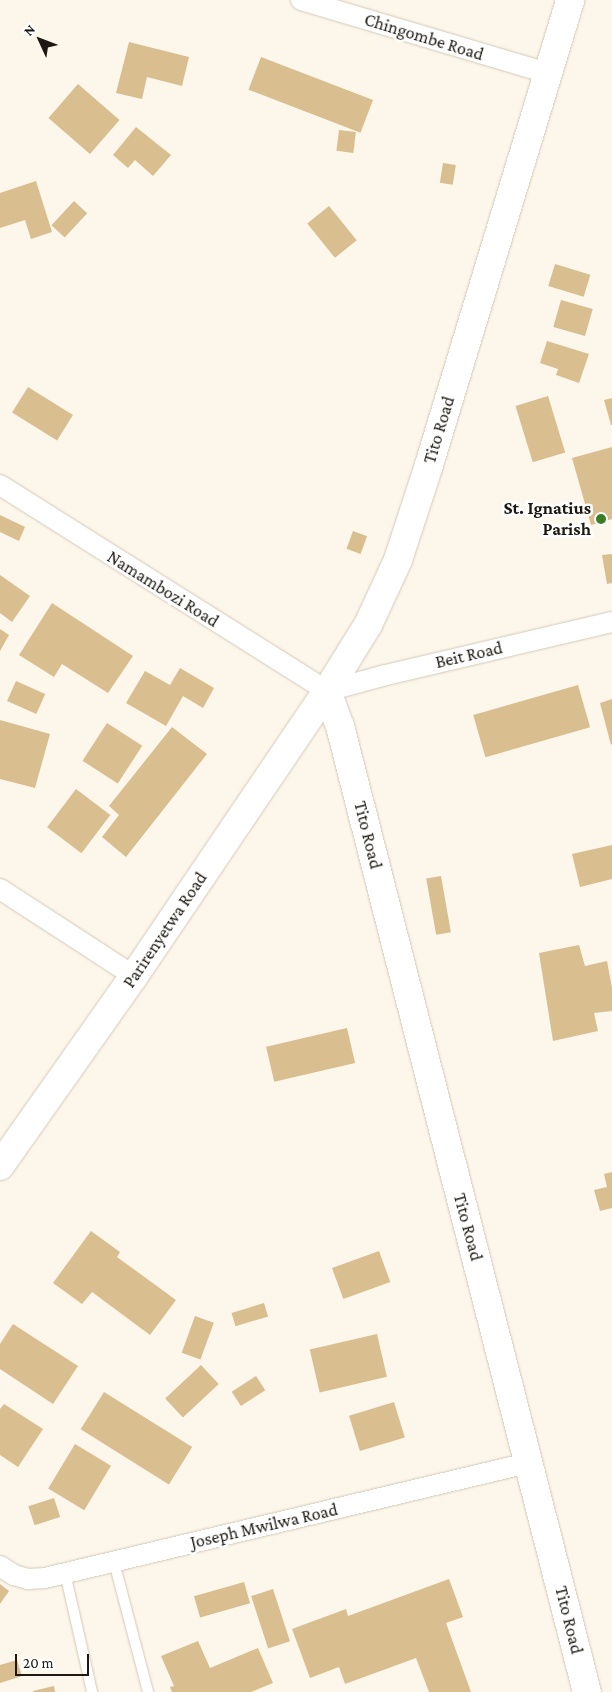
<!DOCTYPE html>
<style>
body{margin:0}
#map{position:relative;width:612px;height:1692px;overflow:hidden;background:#fdf6eb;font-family:"Crimson Pro",serif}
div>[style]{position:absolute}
.building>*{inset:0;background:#d9be90;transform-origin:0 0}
.roads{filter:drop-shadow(0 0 1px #d4c9b7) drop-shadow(0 0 1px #d4c9b7)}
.lane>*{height:10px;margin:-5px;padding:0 5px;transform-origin:5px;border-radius:5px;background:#fff}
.street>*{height:20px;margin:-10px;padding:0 10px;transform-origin:10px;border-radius:10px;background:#fff}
.secondary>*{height:28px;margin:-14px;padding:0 14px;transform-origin:14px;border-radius:14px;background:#fff}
.dots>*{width:14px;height:14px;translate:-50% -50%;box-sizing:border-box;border:2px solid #fff;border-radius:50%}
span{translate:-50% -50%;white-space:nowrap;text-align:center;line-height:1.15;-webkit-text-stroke:5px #fff;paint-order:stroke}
.street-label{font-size:18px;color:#1d1912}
.poi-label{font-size:18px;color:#1d1912;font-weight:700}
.right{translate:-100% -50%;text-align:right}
.north{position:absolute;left:15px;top:15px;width:50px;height:50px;-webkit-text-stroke:4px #fff;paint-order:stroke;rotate:313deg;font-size:14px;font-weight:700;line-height:20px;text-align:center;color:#1d1912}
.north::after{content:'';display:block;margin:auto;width:18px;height:22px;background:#1d1912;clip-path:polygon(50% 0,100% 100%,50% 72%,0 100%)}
.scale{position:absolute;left:15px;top:1654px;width:74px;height:22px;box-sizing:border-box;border:2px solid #1d1912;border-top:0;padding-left:6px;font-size:15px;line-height:18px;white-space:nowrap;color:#1d1912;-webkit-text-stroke:4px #fff;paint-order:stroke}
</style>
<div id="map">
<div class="building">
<i style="clip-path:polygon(129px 42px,189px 57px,182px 86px,147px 77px,142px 99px,116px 93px)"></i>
<i style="left:261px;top:57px;width:120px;height:35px;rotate:21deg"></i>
<i style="left:78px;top:84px;width:55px;height:45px;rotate:41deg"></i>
<i style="clip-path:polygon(136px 127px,171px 155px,153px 176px,135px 160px,128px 168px,113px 155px)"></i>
<i style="left:339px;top:130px;width:17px;height:21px;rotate:7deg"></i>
<i style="left:443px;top:163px;width:13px;height:20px;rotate:9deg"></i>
<i style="clip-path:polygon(36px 181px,52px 232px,31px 239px,25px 220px,0 228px,0 193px)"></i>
<i style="left:74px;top:201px;width:18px;height:33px;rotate:43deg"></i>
<i style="left:329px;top:206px;width:44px;height:28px;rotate:51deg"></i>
<i style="left:555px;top:264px;width:37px;height:23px;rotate:17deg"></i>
<i style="left:561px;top:300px;width:33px;height:28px;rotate:16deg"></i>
<i style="clip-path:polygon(547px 341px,589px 354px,579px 383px,556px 375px,558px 369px,540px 363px)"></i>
<i style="left:28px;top:387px;width:53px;height:30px;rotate:32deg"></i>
<i style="left:548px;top:396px;width:59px;height:34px;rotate:73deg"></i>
<i style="clip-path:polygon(612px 398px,612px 425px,611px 425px,604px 400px)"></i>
<i style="clip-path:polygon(612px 447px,612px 519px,591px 525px,572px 458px)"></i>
<i style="clip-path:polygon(0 515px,25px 527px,19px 541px,0 532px)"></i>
<i style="left:353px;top:531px;width:15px;height:19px;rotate:20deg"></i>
<i style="clip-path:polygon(612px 554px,612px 583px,607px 584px,602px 555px)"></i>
<i style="clip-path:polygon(0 575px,30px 596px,12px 622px,0 613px)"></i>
<i style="clip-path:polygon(52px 603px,133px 656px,108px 693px,62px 664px,54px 677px,19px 655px)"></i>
<i style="clip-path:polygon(0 629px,9px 635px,0 651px)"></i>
<i style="clip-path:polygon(180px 668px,214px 688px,203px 708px,183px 696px,166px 726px,126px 703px,145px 671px,170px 685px)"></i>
<i style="left:16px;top:681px;width:32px;height:22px;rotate:24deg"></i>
<i style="left:578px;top:685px;width:44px;height:109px;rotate:74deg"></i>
<i style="clip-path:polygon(612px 699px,612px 744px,611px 745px,600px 703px)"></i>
<i style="clip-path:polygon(0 720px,50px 734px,35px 788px,0 779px)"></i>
<i style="left:107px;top:723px;width:42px;height:45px;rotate:33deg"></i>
<i style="clip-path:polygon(172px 727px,207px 754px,126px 857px,102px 837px,119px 815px,109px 806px)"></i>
<i style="left:76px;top:789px;width:43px;height:48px;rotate:37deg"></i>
<i style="clip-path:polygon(612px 845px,612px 879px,580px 887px,572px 854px)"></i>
<i style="left:441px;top:876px;width:57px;height:15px;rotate:80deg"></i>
<i style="clip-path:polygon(579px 945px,585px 966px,607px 961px,612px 988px,612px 1011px,594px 1013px,598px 1031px,553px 1041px,539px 953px)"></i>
<i style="left:347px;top:1028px;width:36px;height:83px;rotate:77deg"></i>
<i style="clip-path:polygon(612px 1172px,612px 1208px,600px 1211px,594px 1190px,607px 1187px,604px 1174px)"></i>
<i style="clip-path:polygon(91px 1231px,120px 1252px,117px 1257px,176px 1300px,150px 1335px,92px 1292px,82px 1304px,53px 1283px)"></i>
<i style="left:379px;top:1251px;width:33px;height:50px;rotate:70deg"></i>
<i style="left:264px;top:1303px;width:14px;height:34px;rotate:73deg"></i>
<i style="left:195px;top:1316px;width:20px;height:39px;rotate:20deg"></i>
<i style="clip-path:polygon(13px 1324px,78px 1366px,53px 1404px,0 1369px,0 1344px)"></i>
<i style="left:377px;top:1334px;width:44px;height:69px;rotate:77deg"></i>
<i style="left:201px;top:1365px;width:26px;height:49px;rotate:47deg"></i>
<i style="left:256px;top:1376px;width:17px;height:29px;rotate:57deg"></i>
<i style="left:104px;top:1392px;width:104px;height:44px;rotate:32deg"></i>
<i style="left:394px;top:1402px;width:37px;height:47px;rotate:73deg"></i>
<i style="clip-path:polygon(4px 1404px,43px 1429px,18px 1467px,0 1455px,0 1409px)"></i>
<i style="left:75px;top:1444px;width:42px;height:52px;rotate:31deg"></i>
<i style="left:54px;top:1498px;width:20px;height:27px;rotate:72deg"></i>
<i style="clip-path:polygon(449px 1579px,463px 1617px,446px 1623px,471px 1692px,429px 1692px,416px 1658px,345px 1684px,339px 1667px,310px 1678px,292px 1629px,346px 1609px,348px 1616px)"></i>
<i style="left:244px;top:1582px;width:22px;height:52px;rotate:74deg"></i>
<i style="clip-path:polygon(0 1584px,9px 1591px,0 1604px)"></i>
<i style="left:273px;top:1589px;width:55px;height:23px;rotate:72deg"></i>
<i style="clip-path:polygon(198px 1641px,210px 1668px,258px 1648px,273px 1683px,251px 1692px,172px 1692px,170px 1687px,174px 1686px,161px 1656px)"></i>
<i style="clip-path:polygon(17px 1660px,22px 1676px,0 1683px,0 1665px)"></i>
<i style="clip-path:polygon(54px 1686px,55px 1692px,33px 1692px,33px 1691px)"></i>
</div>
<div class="roads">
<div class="lane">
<i style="left:114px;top:1562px;width:134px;rotate:75.3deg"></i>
<i style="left:65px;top:1573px;width:122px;rotate:77.2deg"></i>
</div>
<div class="street">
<i style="left:301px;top:0;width:257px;rotate:16.5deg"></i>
<i style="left:0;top:485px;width:386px;rotate:32.2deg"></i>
<i style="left:327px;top:691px;width:61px;rotate:-15.2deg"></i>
<i style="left:386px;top:675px;width:232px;rotate:-13.2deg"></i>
<i style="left:0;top:889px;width:160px;rotate:33deg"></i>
<i style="left:0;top:1566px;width:17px;rotate:33deg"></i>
<i style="left:14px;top:1575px;width:15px;rotate:16deg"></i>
<i style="left:28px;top:1579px;width:17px;rotate:-3deg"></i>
<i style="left:45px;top:1578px;width:497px;rotate:-13.4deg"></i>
</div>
<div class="secondary">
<i style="left:327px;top:691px;width:37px;rotate:70deg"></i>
<i style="left:340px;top:726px;width:997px;rotate:75.66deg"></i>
<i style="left:0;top:1166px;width:232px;rotate:-54.8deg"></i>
<i style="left:134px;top:976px;width:344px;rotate:-55.9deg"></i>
<i style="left:327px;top:691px;width:78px;rotate:-58.2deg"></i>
<i style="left:368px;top:625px;width:72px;rotate:-65.2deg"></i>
<i style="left:398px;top:560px;width:100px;rotate:-71.9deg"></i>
<i style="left:429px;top:465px;width:486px;rotate:-73.1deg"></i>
</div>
</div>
<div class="dots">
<i style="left:601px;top:519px;background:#397e22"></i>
</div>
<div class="street-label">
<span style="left:424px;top:37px;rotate:17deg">Chingombe Road</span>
<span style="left:439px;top:430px;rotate:-73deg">Tito Road</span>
<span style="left:163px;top:589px;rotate:32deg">Namambozi Road</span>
<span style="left:469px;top:655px;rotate:-13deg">Beit Road</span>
<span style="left:368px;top:835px;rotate:76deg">Tito Road</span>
<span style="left:165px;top:930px;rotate:-56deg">Parirenyetwa Road</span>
<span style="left:468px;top:1227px;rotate:75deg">Tito Road</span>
<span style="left:264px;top:1526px;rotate:-13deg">Joseph Mwilwa Road</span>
<span style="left:569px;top:1620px;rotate:76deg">Tito Road</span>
</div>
<div class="poi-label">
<span class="right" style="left:591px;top:519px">St. Ignatius<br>Parish</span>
</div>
<div class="north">N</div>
<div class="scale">20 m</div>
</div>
